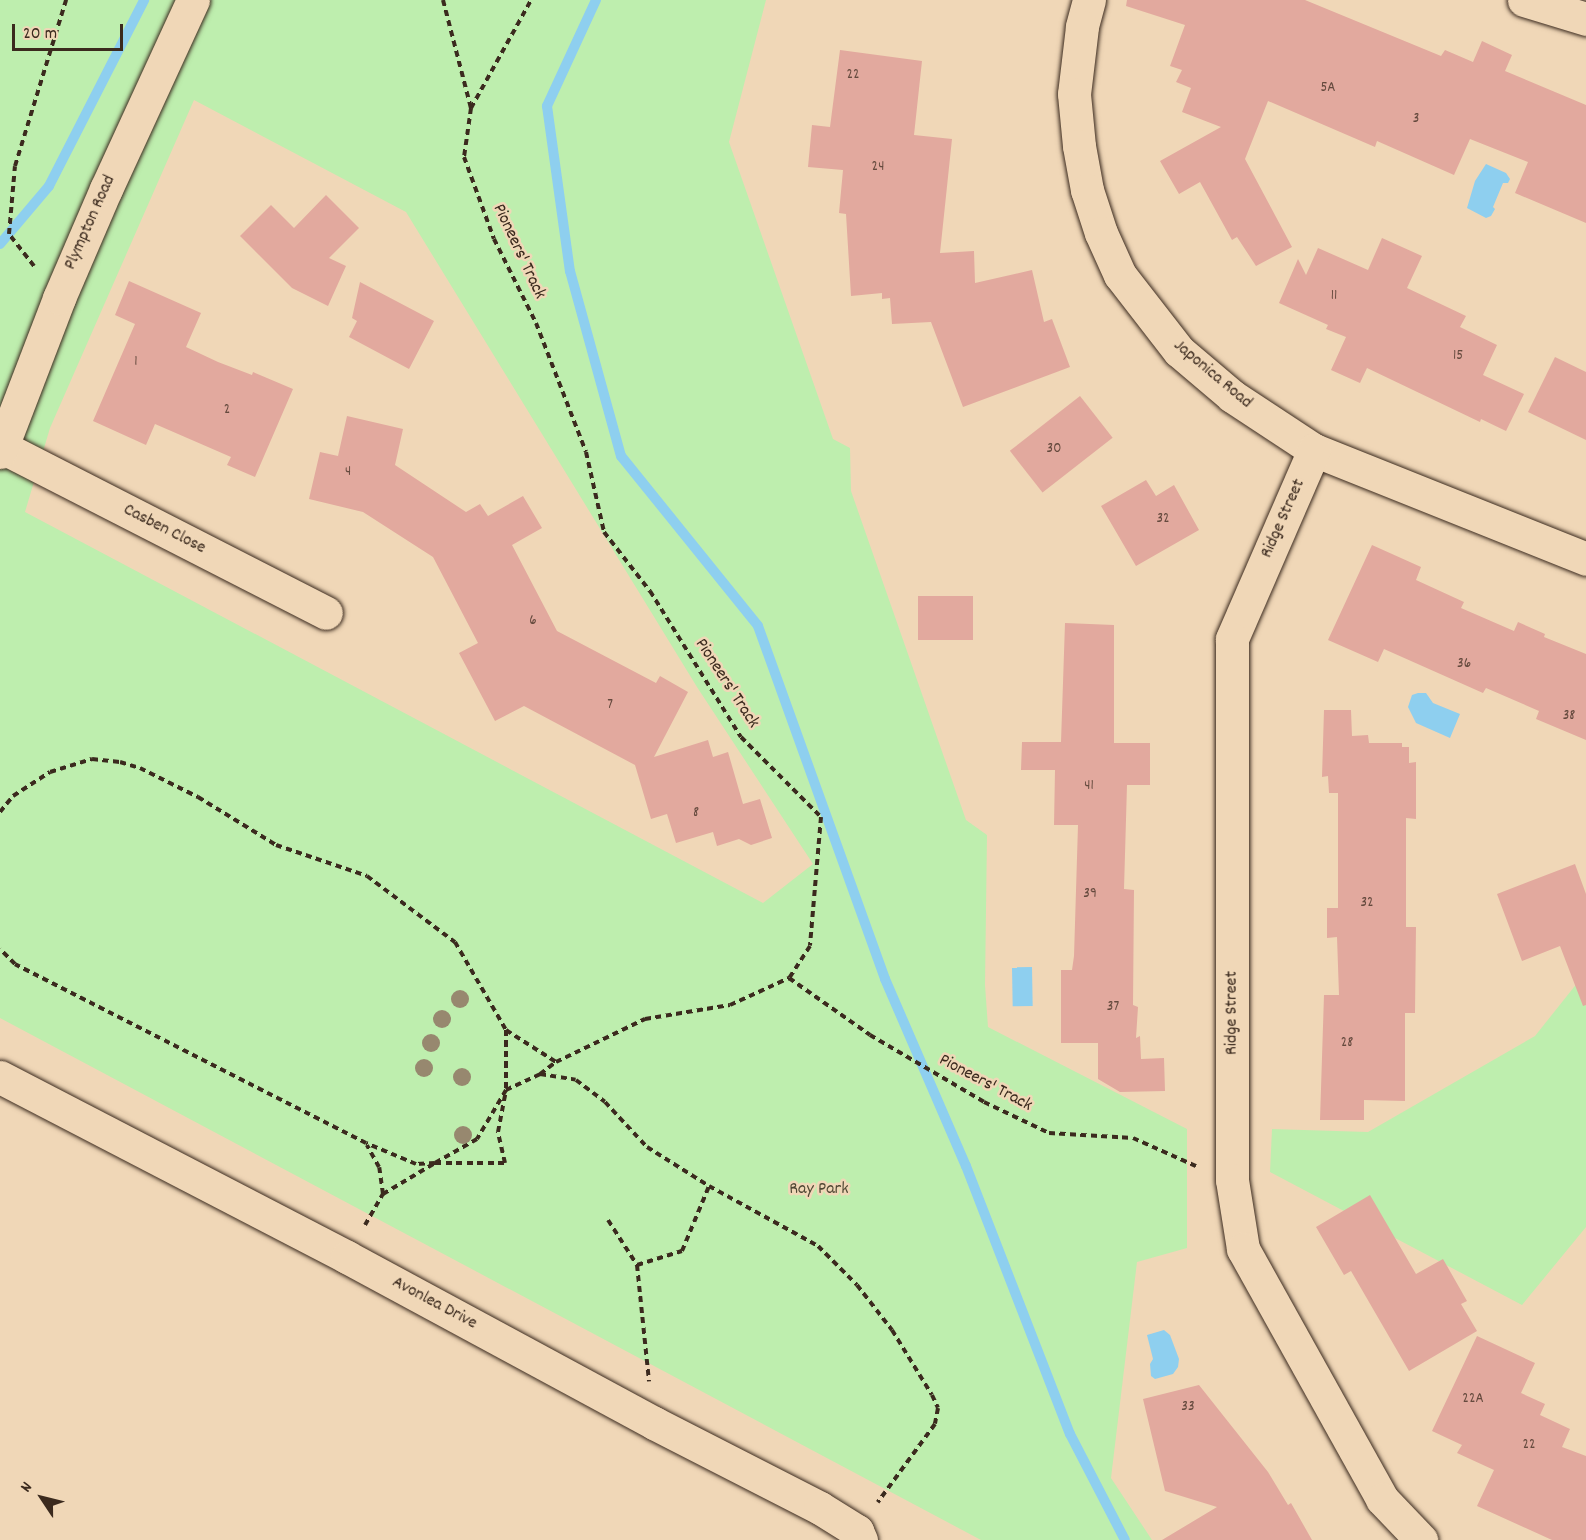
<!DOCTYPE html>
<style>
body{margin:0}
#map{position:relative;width:1586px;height:1540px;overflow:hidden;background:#f0d7b7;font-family:Dekko,sans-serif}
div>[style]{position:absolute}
.green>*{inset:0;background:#beeeae}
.water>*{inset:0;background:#8ecfef;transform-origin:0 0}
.stream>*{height:10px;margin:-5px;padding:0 5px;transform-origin:5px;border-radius:5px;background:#8ecfef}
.building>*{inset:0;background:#e2a99e;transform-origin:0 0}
.path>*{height:4px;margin-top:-2px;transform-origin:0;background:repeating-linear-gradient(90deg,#3b2a1e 0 6px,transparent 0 10.5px)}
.roads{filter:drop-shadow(0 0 2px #3b2a1e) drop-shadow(0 0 2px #3b2a1e)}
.minor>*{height:33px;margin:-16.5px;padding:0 16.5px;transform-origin:16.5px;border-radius:16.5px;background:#f0d7b7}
.trees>*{width:18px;height:18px;margin:-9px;border-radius:50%;background:#97886f}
span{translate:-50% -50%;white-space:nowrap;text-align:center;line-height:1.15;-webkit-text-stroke:5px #f0d7b7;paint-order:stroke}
.number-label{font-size:15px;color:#654a3e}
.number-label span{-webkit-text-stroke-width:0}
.street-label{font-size:18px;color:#3b2a1e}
.park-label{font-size:18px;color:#4f4734}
.north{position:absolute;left:12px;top:1468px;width:60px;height:60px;-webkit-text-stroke:4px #f0d7b7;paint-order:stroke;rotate:305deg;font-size:16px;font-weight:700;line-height:24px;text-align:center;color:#3b2a1e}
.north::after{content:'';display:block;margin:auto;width:21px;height:27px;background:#3b2a1e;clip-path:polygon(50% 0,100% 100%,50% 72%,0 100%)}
.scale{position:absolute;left:12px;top:24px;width:111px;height:27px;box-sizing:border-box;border:3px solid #3b2a1e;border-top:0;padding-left:8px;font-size:18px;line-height:21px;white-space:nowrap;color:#3b2a1e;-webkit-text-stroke:4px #f0d7b7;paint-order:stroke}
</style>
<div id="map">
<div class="green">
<i style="clip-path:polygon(evenodd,0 0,766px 0,729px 142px,833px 439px,850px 448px,851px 491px,966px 820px,987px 835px,985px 985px,988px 1027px,1187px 1129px,1187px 1248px,1137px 1262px,1111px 1478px,1152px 1540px,981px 1540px,0 1018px,0 0,194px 100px,406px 212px,697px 687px,813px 864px,763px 903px,25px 512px,50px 428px,194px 100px)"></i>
<i style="clip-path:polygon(1586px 972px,1586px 1227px,1522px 1305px,1270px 1172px,1272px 1129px,1368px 1132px,1535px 1036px)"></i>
</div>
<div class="water">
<i style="clip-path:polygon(1486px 164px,1506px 173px,1510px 179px,1508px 183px,1503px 183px,1493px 207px,1495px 209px,1491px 216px,1486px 218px,1467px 208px,1475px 181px)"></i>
<i style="clip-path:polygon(1418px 693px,1426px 693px,1433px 703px,1460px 714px,1450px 738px,1416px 723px,1408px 707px,1412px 695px)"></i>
<i style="left:1032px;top:967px;width:39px;height:20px;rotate:89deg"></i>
<i style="clip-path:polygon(1164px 1330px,1170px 1335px,1179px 1359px,1178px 1367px,1173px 1374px,1155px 1379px,1151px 1376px,1150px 1364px,1153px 1359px,1147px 1335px)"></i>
</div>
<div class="stream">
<i style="left:596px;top:0;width:117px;rotate:114.8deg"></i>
<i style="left:547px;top:106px;width:167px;rotate:82.1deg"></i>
<i style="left:570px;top:271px;width:192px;rotate:74.6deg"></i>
<i style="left:621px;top:456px;width:218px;rotate:51.1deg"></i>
<i style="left:758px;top:626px;width:375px;rotate:70.2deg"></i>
<i style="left:885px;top:979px;width:204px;rotate:66.6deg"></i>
<i style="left:966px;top:1166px;width:287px;rotate:68.8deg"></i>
<i style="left:1070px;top:1434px;width:119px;rotate:62.6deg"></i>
<i style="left:0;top:244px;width:76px;rotate:-49.8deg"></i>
<i style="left:49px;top:186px;width:209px;rotate:-62.9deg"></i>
</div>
<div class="building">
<i style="clip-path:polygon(1127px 0,1305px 0,1441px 56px,1445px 50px,1473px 62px,1482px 41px,1512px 55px,1505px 71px,1586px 105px,1586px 223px,1515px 193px,1528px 162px,1470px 139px,1454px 175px,1377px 141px,1375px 147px,1268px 101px,1245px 159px,1292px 247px,1256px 266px,1237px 237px,1232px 240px,1200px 182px,1179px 194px,1160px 161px,1221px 127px,1182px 112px,1191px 88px,1176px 82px,1182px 70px,1170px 66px,1185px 25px,1126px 6px)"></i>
<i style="clip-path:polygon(840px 50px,922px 61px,914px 135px,952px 139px,940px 253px,974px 251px,975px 283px,1032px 270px,1044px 322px,1052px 319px,1070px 367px,963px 407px,931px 322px,892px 324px,890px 298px,882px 299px,882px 293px,851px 296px,846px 214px,839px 213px,843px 170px,808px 167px,812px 125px,830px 127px)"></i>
<i style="clip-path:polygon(326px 195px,359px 228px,329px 258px,346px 266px,328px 306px,292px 288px,240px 236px,271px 205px,294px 228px)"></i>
<i style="clip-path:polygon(1382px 238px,1422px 256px,1407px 288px,1466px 316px,1460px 327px,1497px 345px,1483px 375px,1524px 394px,1506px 431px,1481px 419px,1480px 422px,1367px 368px,1360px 383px,1331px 370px,1346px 337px,1326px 329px,1328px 325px,1279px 303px,1298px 259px,1306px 275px,1318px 248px,1368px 270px)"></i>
<i style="clip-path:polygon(129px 281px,201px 313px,186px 347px,218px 362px,252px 375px,253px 372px,293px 389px,255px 477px,227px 465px,231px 457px,155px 424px,146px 445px,93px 421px,135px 324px,115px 315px)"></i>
<i style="clip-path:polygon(360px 282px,434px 321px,409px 369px,349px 337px,357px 321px,352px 318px)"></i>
<i style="clip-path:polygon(1555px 357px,1586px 372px,1586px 440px,1528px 412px)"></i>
<i style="left:1080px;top:396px;width:53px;height:89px;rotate:52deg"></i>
<i style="clip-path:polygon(347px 416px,403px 429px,395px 465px,466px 512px,480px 504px,488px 516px,523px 496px,542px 528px,512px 545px,557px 631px,656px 683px,660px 676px,688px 692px,654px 757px,708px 740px,713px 757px,728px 752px,743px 804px,760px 799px,772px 838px,751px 845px,739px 839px,717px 846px,713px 832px,676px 843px,667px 814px,651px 819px,635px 765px,524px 706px,495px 721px,459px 653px,478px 643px,433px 557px,363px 512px,309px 499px,320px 452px,338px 456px)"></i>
<i style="clip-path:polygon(1146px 480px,1156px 496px,1174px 485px,1199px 530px,1136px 566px,1101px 506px)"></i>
<i style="clip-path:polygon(1372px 545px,1421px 567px,1416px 580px,1464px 602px,1461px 608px,1514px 631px,1518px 622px,1545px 634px,1544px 637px,1586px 654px,1586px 740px,1536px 719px,1539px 711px,1486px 688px,1483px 693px,1384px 649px,1378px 662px,1328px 640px)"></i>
<i style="left:918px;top:596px;width:55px;height:44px"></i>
<i style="clip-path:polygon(1065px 623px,1114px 625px,1114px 743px,1150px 743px,1150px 785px,1127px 785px,1124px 889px,1134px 890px,1133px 1005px,1138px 1007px,1136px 1038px,1140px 1036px,1141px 1059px,1164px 1058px,1165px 1091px,1120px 1092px,1098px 1079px,1098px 1043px,1061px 1043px,1061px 970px,1072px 970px,1074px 956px,1078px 825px,1054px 825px,1055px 770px,1021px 770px,1022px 742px,1061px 742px)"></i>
<i style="clip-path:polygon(1324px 710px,1351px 710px,1352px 736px,1368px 735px,1369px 743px,1402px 743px,1402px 747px,1409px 747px,1409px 763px,1416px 762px,1416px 819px,1406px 818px,1406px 927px,1416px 927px,1415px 1013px,1405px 1013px,1405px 1101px,1364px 1100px,1364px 1120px,1320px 1120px,1324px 995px,1339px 995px,1337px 937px,1327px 938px,1327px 908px,1338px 908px,1338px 793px,1329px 793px,1328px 776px,1322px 777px)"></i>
<i style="clip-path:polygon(1575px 864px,1586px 894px,1586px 1005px,1583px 1006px,1560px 946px,1522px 961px,1497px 894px)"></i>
<i style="clip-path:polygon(1370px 1195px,1416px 1274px,1443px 1259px,1467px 1301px,1461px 1304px,1477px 1331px,1409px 1371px,1351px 1271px,1344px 1275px,1316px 1227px)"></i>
<i style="clip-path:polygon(1477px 1336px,1535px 1363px,1521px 1393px,1545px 1404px,1540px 1415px,1570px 1429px,1562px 1447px,1586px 1456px,1586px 1540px,1552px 1540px,1477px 1506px,1494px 1470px,1457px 1453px,1462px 1445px,1432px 1431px)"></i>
<i style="clip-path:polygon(1199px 1385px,1268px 1472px,1288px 1505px,1291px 1503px,1312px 1540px,1162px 1540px,1217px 1507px,1165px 1491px,1143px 1399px)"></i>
</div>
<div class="path">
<i style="left:443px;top:0;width:112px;rotate:75.5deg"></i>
<i style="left:471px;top:108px;width:49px;rotate:98.1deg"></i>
<i style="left:464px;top:157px;width:87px;rotate:69.9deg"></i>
<i style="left:494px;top:239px;width:94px;rotate:63.4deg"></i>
<i style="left:536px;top:323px;width:138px;rotate:68.8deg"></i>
<i style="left:586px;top:452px;width:82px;rotate:77.3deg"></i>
<i style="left:604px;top:532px;width:75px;rotate:52.1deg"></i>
<i style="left:650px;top:591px;width:172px;rotate:58.1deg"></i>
<i style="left:741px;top:737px;width:113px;rotate:45deg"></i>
<i style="left:821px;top:817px;width:129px;rotate:94.9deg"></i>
<i style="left:810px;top:946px;width:38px;rotate:123deg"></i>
<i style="left:789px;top:978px;width:99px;rotate:35.1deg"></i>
<i style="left:870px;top:1035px;width:132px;rotate:30.4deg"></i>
<i style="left:984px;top:1102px;width:72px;rotate:25.5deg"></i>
<i style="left:1049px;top:1133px;width:84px;rotate:3.4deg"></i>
<i style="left:1133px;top:1138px;width:69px;rotate:24deg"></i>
<i style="left:471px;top:108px;width:124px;rotate:-60.9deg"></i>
<i style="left:34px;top:266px;width:41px;rotate:-128deg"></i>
<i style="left:9px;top:234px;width:68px;rotate:-85deg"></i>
<i style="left:15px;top:166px;width:174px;rotate:-72.9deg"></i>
<i style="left:0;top:812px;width:21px;rotate:-51deg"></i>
<i style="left:13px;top:796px;width:44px;rotate:-33deg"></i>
<i style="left:50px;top:772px;width:44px;rotate:-17.2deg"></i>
<i style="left:92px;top:759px;width:28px;rotate:6deg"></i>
<i style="left:120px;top:762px;width:21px;rotate:17deg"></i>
<i style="left:140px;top:768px;width:65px;rotate:26.6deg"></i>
<i style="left:198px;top:797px;width:92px;rotate:31.6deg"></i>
<i style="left:276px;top:845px;width:96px;rotate:18.8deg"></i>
<i style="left:367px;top:876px;width:110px;rotate:36.9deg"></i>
<i style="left:455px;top:942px;width:102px;rotate:59.9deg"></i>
<i style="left:506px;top:1030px;width:60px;rotate:90deg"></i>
<i style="left:506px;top:1090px;width:57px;rotate:120.6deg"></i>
<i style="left:477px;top:1139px;width:48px;rotate:150.3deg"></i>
<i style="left:435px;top:1163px;width:19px;rotate:177deg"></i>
<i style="left:416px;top:1164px;width:54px;rotate:-157.2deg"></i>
<i style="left:366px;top:1143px;width:394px;rotate:-153deg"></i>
<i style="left:15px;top:964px;width:21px;rotate:-135deg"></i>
<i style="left:506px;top:1030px;width:59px;rotate:32.6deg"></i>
<i style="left:540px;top:1074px;width:20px;rotate:-37deg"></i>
<i style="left:556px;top:1062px;width:99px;rotate:-25.8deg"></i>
<i style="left:645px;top:1019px;width:86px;rotate:-9.4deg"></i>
<i style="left:730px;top:1005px;width:65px;rotate:-24.6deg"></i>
<i style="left:383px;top:1194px;width:61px;rotate:-30.8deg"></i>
<i style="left:435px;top:1163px;width:70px"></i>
<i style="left:505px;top:1163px;width:32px;rotate:-103deg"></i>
<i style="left:498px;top:1132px;width:43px;rotate:-79.2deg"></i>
<i style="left:506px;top:1090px;width:38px;rotate:-25deg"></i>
<i style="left:540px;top:1074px;width:36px;rotate:9deg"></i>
<i style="left:576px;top:1080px;width:36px;rotate:37deg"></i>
<i style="left:605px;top:1102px;width:62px;rotate:47deg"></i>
<i style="left:647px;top:1147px;width:73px;rotate:32.2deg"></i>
<i style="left:709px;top:1186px;width:124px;rotate:28.8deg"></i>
<i style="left:818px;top:1246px;width:55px;rotate:45deg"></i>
<i style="left:857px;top:1285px;width:57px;rotate:52.1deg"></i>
<i style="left:892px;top:1330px;width:76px;rotate:58.4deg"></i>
<i style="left:932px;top:1395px;width:14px;rotate:65deg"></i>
<i style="left:938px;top:1408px;width:16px;rotate:101deg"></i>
<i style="left:935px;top:1424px;width:97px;rotate:126.2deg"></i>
<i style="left:608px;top:1220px;width:54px;rotate:57.2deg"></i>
<i style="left:637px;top:1265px;width:117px;rotate:84.1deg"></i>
<i style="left:365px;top:1225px;width:36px;rotate:-60deg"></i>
<i style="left:383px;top:1194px;width:27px;rotate:-98deg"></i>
<i style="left:379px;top:1167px;width:25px;rotate:-119deg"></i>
<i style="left:637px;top:1265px;width:47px;rotate:-17.3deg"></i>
<i style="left:682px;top:1251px;width:70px;rotate:-67.4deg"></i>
</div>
<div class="roads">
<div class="minor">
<i style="left:1089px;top:0;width:28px;rotate:105deg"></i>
<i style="left:1082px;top:27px;width:67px;rotate:96.8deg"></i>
<i style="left:1074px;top:94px;width:52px;rotate:84.5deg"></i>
<i style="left:1079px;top:146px;width:45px;rotate:79.7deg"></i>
<i style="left:1087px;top:190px;width:45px;rotate:72deg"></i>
<i style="left:1101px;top:233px;width:46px;rotate:65.7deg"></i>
<i style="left:1120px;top:275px;width:96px;rotate:52.2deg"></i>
<i style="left:1179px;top:351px;width:70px;rotate:40.3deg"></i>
<i style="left:1232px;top:396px;width:98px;rotate:33.4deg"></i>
<i style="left:1314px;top:450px;width:293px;rotate:21.8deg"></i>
<i style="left:1524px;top:0;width:65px;rotate:17deg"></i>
<i style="left:0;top:446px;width:366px;rotate:27.1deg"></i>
<i style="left:1314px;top:450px;width:206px;rotate:113.5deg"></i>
<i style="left:1232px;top:639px;width:541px;rotate:90deg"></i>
<i style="left:1232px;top:1180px;width:70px;rotate:80.9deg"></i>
<i style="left:1243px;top:1249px;width:286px;rotate:60.9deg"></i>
<i style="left:1382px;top:1499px;width:57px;rotate:46.4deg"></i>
<i style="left:0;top:452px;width:165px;rotate:-69deg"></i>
<i style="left:59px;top:298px;width:119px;rotate:-66.7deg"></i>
<i style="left:106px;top:189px;width:208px;rotate:-65.3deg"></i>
<i style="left:0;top:1077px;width:391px;rotate:27.4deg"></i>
<i style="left:347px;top:1257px;width:349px;rotate:28.4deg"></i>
<i style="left:654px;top:1423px;width:186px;rotate:27.1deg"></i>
<i style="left:820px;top:1508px;width:44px;rotate:31.9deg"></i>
<i style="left:857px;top:1531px;width:10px;rotate:66deg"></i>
</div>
</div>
<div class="trees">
<i style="left:460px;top:999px"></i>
<i style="left:442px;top:1019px"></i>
<i style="left:431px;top:1043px"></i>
<i style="left:424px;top:1068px"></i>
<i style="left:462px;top:1077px"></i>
<i style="left:463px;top:1135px"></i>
</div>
<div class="number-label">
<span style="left:853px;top:76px">22</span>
<span style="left:1328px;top:89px">5A</span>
<span style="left:1416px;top:120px">3</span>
<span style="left:878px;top:168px">24</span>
<span style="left:1334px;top:297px">11</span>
<span style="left:1458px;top:357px">15</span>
<span style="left:136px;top:363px">1</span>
<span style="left:227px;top:411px">2</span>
<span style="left:1054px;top:450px">30</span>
<span style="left:348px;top:473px">4</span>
<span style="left:1163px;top:520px">32</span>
<span style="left:533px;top:622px">6</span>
<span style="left:1464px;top:665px">36</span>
<span style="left:610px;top:706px">7</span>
<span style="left:1569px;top:717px">38</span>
<span style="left:1089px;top:787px">41</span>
<span style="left:696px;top:814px">8</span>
<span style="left:1090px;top:895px">39</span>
<span style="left:1367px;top:904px">32</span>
<span style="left:1113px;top:1008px">37</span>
<span style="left:1347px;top:1044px">28</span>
<span style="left:1473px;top:1400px">22A</span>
<span style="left:1188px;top:1408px">33</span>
<span style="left:1529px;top:1446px">22</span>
</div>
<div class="street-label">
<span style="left:91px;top:223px;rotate:-66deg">Plympton Road</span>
<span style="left:518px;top:252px;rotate:65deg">Pioneers' Track</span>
<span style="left:1212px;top:375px;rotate:40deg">Japonica Road</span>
<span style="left:1284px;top:519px;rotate:-66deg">Ridge Street</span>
<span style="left:164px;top:530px;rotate:27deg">Casben Close</span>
<span style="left:726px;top:684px;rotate:57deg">Pioneers' Track</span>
<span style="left:1233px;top:1013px;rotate:-90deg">Ridge Street</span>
<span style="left:985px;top:1084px;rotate:28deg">Pioneers' Track</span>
<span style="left:434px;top:1304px;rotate:28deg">Avonlea Drive</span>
</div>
<div class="park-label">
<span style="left:819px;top:1190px">Ray Park</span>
</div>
<div class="north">N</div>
<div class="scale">20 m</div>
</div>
